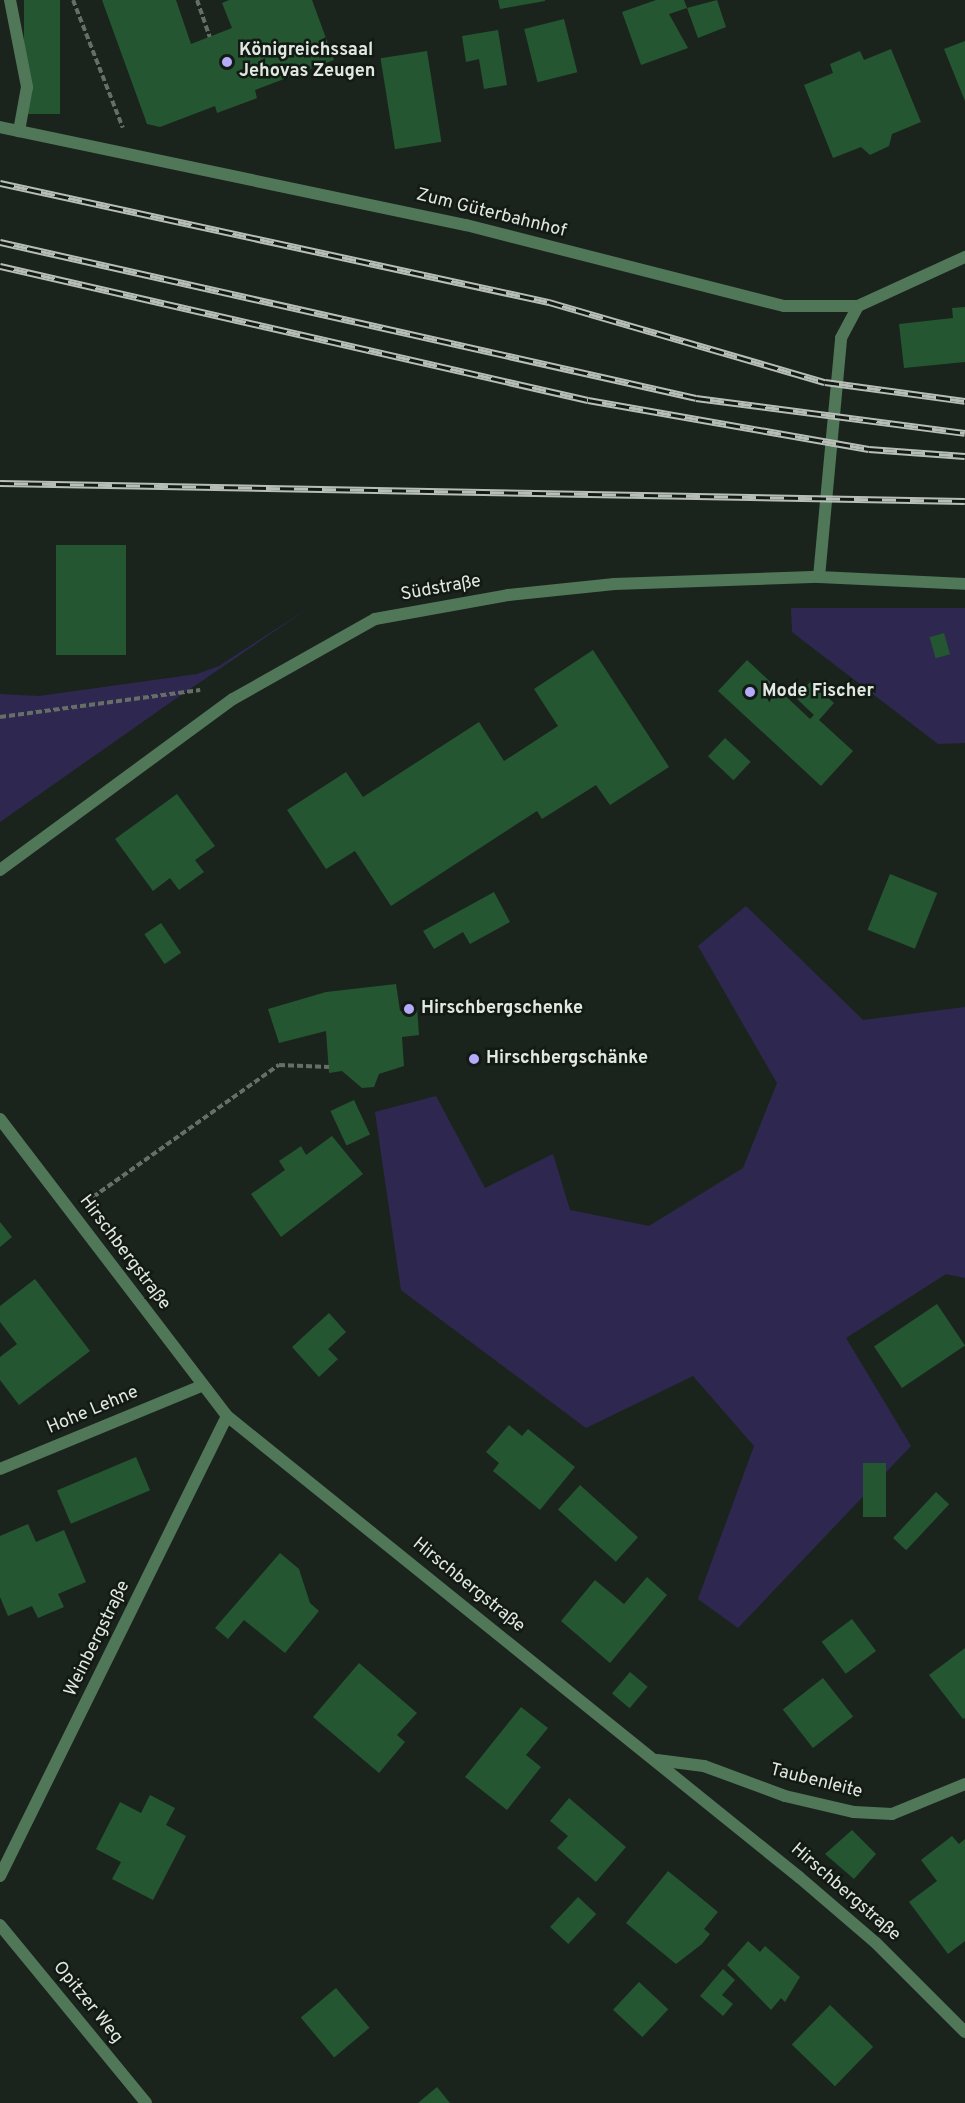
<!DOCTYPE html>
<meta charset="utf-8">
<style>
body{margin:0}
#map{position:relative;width:965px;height:2103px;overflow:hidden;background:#1b241c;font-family:Overpass,sans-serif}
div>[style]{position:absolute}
.green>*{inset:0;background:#2e2850}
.building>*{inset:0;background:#245631;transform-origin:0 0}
.path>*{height:4px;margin-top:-2px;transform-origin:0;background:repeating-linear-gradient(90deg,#666e67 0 6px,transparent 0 9px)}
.service>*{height:12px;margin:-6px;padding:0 6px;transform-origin:6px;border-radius:6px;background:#517759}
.minor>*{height:12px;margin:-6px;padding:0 6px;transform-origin:6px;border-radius:6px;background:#517759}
.rail>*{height:7px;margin-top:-3.5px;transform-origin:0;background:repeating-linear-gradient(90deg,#121a13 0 14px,#b7beb8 0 28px);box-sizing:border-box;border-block:2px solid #b7beb8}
.dots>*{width:16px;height:16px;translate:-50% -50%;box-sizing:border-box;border:3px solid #121a13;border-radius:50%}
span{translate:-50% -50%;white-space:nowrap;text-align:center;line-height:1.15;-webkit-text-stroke:5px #121a13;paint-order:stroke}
.poi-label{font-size:18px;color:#e1e8e2;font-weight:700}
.left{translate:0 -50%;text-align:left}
.street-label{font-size:18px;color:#e1e8e2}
</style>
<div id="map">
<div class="green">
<i style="clip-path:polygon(310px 607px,171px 702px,0 822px,0 694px,39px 696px,197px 674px,219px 666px)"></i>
<i style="clip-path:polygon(791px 608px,965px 608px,965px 743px,938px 744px,792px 632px)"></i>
<i style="clip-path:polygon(746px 906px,863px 1020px,965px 1007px,965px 1278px,946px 1274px,846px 1338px,911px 1446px,738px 1628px,698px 1599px,754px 1446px,693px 1376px,586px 1428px,401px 1290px,375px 1112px,436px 1096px,485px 1188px,553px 1154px,570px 1210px,649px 1226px,743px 1168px,777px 1083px,698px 946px)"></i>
</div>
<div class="building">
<i style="left:24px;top:0;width:36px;height:114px"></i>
<i style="clip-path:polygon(102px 0,176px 0,191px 44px,232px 28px,222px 3px,229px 0,312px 0,334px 60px,255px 90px,257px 98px,217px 113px,215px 106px,160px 127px,147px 124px)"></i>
<i style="clip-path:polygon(498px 0,545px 0,545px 1px,500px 9px)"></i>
<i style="clip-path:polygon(656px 0,684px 0,687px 8px,717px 0,726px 27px,698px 38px,687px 8px,669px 14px,688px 48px,641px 65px,622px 12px)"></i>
<i style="left:564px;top:19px;width:55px;height:41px;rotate:76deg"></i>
<i style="clip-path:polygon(498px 30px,507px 85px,484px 89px,479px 59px,466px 62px,462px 36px)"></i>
<i style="clip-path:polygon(965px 41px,965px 101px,944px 49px)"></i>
<i style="clip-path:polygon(891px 49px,921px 122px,892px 134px,889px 146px,870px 155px,861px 147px,833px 158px,804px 85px,833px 73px,830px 64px,860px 51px,864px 60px)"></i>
<i style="left:427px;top:51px;width:92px;height:47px;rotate:81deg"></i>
<i style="clip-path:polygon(965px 307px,965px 362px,904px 368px,899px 324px,953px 318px,952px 308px)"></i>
<i style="left:56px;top:545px;width:70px;height:110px"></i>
<i style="left:944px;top:633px;width:22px;height:15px;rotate:74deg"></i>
<i style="clip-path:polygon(593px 650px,669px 767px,610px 805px,596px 785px,542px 819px,537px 811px,391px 906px,355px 851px,326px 869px,287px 810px,346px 772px,363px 797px,479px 722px,504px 761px,558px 726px,534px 689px)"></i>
<i style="clip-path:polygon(747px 660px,810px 719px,814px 715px,796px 698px,810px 682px,834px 703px,819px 720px,853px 751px,821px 786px,718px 691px)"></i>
<i style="left:725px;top:738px;width:35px;height:25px;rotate:43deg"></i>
<i style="clip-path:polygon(177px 794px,215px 846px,195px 860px,204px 872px,179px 890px,170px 878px,153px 891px,115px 839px)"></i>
<i style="left:890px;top:874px;width:51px;height:60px;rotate:22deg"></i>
<i style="clip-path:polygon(494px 892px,510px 922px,470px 944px,463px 932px,434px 949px,423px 931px)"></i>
<i style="left:161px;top:923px;width:36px;height:20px;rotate:56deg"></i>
<i style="clip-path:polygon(396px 984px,400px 1011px,417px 1007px,419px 1035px,402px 1037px,404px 1066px,379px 1074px,374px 1087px,362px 1088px,342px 1071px,329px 1073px,326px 1031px,279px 1043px,268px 1009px,326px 992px)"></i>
<i style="left:354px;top:1100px;width:38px;height:26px;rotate:65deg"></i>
<i style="clip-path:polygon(332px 1136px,363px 1174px,281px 1237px,251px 1194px,285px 1170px,279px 1161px,291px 1153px,301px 1146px,306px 1155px)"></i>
<i style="clip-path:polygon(0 1222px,12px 1237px,0 1247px)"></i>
<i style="clip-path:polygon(35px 1279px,90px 1351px,19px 1405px,0 1380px,0 1357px,17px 1344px,0 1322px,0 1306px)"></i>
<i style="left:937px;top:1304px;width:50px;height:76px;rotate:56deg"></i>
<i style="clip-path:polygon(329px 1313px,346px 1332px,328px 1349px,338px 1359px,319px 1377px,292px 1347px)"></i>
<i style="clip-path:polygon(509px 1425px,522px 1436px,528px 1429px,575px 1467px,540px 1510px,493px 1471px,499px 1463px,486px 1452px)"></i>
<i style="left:136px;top:1457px;width:36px;height:86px;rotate:67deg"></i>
<i style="left:863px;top:1463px;width:23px;height:54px"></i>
<i style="left:580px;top:1485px;width:78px;height:33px;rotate:42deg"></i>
<i style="left:936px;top:1492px;width:18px;height:63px;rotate:43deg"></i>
<i style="clip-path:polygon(28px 1524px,36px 1542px,64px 1530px,86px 1582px,58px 1594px,64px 1607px,38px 1618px,32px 1606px,8px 1616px,0 1597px,0 1536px)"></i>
<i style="clip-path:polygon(280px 1553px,299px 1569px,310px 1603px,319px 1611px,285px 1653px,244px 1620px,228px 1639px,215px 1628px)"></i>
<i style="clip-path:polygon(647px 1577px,667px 1595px,610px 1663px,561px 1621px,595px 1580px,624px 1604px)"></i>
<i style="left:852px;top:1619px;width:40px;height:38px;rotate:53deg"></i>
<i style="clip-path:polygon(965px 1648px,965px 1718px,963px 1719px,929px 1675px)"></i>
<i style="clip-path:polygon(359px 1663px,417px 1713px,397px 1735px,405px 1742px,379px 1773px,313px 1717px)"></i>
<i style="left:630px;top:1672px;width:23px;height:28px;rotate:40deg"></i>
<i style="left:823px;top:1678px;width:49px;height:51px;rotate:52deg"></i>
<i style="clip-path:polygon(521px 1707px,548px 1728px,526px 1755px,541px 1767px,507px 1810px,465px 1777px)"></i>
<i style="clip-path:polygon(150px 1795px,175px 1808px,166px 1825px,186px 1836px,153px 1900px,112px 1879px,121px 1862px,96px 1849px,120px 1802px,141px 1813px)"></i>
<i style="clip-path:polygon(569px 1798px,626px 1847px,596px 1882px,557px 1848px,568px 1836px,550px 1821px)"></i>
<i style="clip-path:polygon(852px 1830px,876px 1854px,854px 1879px,825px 1854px)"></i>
<i style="clip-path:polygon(952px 1836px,959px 1844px,965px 1839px,965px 1941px,948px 1954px,909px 1902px,937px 1881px,921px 1860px)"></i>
<i style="clip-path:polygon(668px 1871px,718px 1912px,704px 1929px,710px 1934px,702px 1944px,676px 1964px,626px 1923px)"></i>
<i style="left:578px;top:1897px;width:25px;height:41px;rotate:43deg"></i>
<i style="clip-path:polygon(748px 1941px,760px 1952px,765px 1946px,800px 1977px,785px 2002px,781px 1998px,771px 2010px,727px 1965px)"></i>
<i style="clip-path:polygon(723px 1969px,735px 1980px,722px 1995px,733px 2004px,723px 2016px,700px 1996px)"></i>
<i style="left:639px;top:1982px;width:40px;height:38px;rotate:43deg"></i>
<i style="left:336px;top:1988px;width:52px;height:46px;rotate:50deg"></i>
<i style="left:830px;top:2005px;width:60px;height:55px;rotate:44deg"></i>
<i style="clip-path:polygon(437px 2087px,450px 2103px,418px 2103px)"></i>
</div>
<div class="path">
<i style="left:73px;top:0;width:137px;rotate:68.7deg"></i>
<i style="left:197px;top:0;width:39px;rotate:71deg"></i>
<i style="left:0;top:717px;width:202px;rotate:-7.7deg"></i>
<i style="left:93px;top:1197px;width:228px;rotate:-35.4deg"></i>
<i style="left:279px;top:1065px;width:50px;rotate:2.3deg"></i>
</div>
<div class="service">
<i style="left:10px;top:0;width:89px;rotate:78.9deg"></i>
<i style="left:27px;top:87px;width:45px;rotate:100.3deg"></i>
<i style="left:657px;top:1760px;width:47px;rotate:7.3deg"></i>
<i style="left:704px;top:1766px;width:86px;rotate:20.3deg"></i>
<i style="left:785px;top:1796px;width:71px;rotate:13.1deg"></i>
<i style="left:854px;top:1812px;width:38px;rotate:3deg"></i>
<i style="left:892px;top:1814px;width:79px;rotate:-22.3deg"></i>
</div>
<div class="minor">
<i style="left:0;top:127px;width:476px;rotate:11.9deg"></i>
<i style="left:466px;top:225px;width:328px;rotate:14.3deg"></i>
<i style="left:784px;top:306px;width:74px"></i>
<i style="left:858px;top:306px;width:118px;rotate:-24.6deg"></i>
<i style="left:819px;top:577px;width:240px;rotate:-84.7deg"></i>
<i style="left:841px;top:338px;width:36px;rotate:-62deg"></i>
<i style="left:0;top:870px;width:289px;rotate:-36.3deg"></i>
<i style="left:233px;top:699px;width:163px;rotate:-29.4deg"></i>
<i style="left:375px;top:619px;width:135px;rotate:-10.2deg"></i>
<i style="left:508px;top:595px;width:107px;rotate:-5.9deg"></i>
<i style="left:614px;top:584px;width:205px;rotate:-2deg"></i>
<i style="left:819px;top:577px;width:146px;rotate:2.7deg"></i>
<i style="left:0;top:1119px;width:374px;rotate:52.6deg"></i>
<i style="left:227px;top:1416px;width:735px;rotate:38.87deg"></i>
<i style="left:799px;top:1877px;width:101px;rotate:40.6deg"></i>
<i style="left:876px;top:1943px;width:126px;rotate:45deg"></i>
<i style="left:0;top:1469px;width:217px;rotate:-22.4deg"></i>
<i style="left:0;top:1876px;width:513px;rotate:-63.73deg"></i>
<i style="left:0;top:1925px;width:230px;rotate:50.6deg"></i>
</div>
<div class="rail">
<i style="left:0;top:183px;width:562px;rotate:12.23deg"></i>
<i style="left:549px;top:302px;width:287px;rotate:16.2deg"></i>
<i style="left:825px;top:382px;width:141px;rotate:7.7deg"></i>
<i style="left:0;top:242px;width:713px;rotate:12.63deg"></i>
<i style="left:696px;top:398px;width:271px;rotate:7.4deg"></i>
<i style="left:0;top:266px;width:603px;rotate:12.84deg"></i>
<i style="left:588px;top:400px;width:285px;rotate:9.9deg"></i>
<i style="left:869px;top:449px;width:96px;rotate:4.2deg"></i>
<i style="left:0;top:483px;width:965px;rotate:1.07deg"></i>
</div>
<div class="dots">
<i style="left:227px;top:62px;background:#b4acf9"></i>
<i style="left:750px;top:692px;background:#b4acf9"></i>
<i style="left:409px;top:1009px;background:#b4acf9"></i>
<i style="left:474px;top:1059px;background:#b4acf9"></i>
</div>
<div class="poi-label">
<span class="left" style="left:239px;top:62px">Königreichssaal<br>Jehovas Zeugen</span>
<span class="left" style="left:762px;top:692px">Mode Fischer</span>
<span class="left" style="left:421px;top:1009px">Hirschbergschenke</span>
<span class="left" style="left:486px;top:1059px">Hirschbergschänke</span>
</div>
<div class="street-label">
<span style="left:491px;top:214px;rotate:14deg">Zum Güterbahnhof</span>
<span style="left:441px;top:589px;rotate:-10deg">Südstraße</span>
<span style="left:124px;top:1253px;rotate:53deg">Hirschbergstraße</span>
<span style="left:93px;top:1411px;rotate:-23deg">Hohe Lehne</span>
<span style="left:468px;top:1586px;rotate:39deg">Hirschbergstraße</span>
<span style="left:98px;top:1639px;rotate:-64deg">Weinbergstraße</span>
<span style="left:816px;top:1782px;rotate:14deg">Taubenleite</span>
<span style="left:845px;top:1893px;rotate:41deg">Hirschbergstraße</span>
<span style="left:87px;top:2003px;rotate:51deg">Opitzer Weg</span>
</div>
</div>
